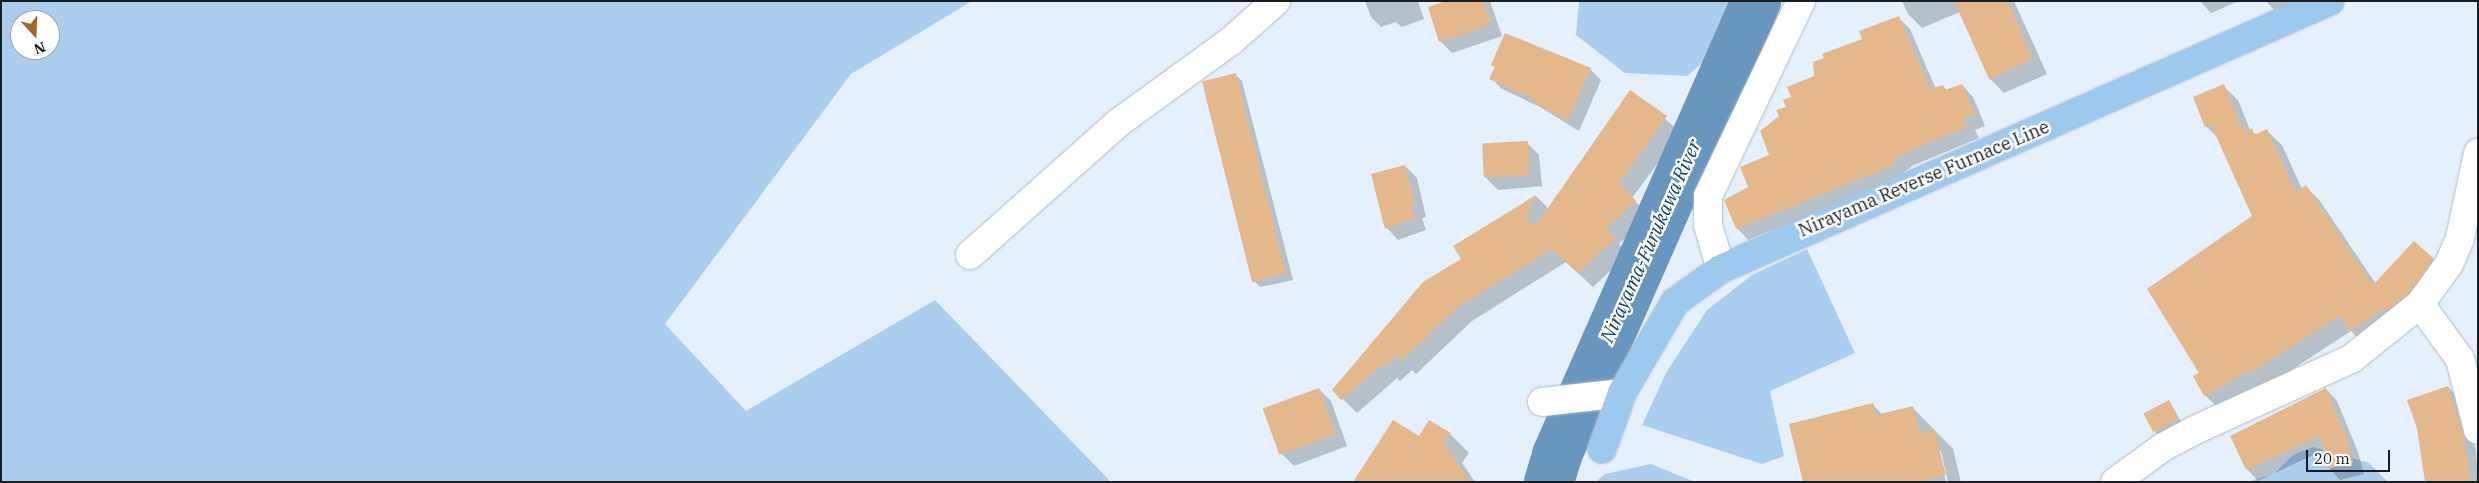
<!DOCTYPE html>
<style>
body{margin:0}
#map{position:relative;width:2479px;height:483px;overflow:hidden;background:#e4f0fc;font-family:"IBM Plex Serif",serif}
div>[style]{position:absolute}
.green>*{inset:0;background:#acceee}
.shadow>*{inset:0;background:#0003;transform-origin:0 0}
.river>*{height:50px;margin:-25px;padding:0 25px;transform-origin:25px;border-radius:25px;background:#6996be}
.building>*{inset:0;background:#e5b88b;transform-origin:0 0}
.roads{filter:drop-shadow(0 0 1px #aebdcb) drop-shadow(0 0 1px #aebdcb)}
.minor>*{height:28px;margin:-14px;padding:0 14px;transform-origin:14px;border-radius:14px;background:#fff}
.major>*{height:28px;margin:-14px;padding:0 14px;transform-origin:14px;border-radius:14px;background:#9ec9ef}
span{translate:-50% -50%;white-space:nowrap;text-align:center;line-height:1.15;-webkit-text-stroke:5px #fff;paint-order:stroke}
.street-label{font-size:18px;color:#171d22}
.water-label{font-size:19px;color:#0c4169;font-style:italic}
.frame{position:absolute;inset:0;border:2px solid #171d22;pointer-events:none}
.north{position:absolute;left:10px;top:10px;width:50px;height:50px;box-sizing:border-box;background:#fff;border:1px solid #a2a5a7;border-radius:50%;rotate:160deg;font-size:14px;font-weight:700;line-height:20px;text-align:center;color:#171d22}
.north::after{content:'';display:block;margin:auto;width:18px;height:22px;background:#a16826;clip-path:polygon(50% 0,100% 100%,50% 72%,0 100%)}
.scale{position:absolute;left:2306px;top:450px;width:84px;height:22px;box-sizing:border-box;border:2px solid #171d22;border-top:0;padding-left:6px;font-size:15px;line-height:18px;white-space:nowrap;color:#171d22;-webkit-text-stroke:4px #fff;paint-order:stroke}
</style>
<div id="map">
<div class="green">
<i style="clip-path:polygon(evenodd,1px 1px,972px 1px,851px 74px,665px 324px,746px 411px,935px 300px,1111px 482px,1px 482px,1px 1px,20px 20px,50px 20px,50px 50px,20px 50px,20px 20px)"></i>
<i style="clip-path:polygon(1579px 1px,1737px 1px,1713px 54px,1687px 76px,1625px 73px,1576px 35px)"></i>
<i style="clip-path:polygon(1807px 249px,1855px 353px,1770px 391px,1784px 456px,1762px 464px,1642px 425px,1667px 371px,1707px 310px,1752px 275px)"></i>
<i style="clip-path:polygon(2313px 447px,2369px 463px,2388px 482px,2247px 482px,2274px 474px,2293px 455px)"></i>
<i style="clip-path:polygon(1651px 464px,1695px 482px,1596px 482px,1605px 474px)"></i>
</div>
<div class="shadow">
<i style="clip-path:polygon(1365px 1px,1418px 1px,1424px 19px,1402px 27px,1396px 22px,1381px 27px,1371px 17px)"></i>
<i style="clip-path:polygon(1450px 1px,1490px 1px,1502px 36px,1452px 53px,1440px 41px)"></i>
<i style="clip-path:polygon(1902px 1px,2014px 1px,2047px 74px,2004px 93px,1990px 79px,1960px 12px,1922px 28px,1908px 14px)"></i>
<i style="clip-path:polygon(2200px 1px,2239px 1px,2211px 13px)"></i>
<i style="clip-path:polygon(2266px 1px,2296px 1px,2275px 11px)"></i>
<i style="clip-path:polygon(1898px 17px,1910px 29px,1936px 89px,1943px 86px,1948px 91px,1962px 85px,1973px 97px,1985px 126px,1975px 130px,1979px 138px,1912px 166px,1903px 173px,1905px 177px,1748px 240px,1737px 228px,1725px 200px,1750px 187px,1771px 155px,1780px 116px,1792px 98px,1864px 39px)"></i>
<i style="clip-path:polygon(1496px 68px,1590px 69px,1601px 80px,1579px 131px,1540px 107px,1502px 89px,1491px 78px)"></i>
<i style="clip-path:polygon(1236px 75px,1242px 81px,1293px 280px,1260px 287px,1254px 281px)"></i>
<i style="clip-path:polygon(2223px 86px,2238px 100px,2250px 130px,2257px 135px,2267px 131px,2282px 145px,2302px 189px,2306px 187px,2320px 201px,2376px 284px,2433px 260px,2447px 274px,2365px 345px,2351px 331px,2267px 386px,2220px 410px,2205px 395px,2195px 376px,2201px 373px,2253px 217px,2219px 139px,2206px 126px)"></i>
<i style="clip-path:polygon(1631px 92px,1681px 132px,1632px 198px,1649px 216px,1619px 244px,1628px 254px,1593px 287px,1566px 262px,1472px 321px,1416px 374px,1412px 370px,1400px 381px,1397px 378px,1357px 413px,1334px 390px,1463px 259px,1455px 246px,1536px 196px,1549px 209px)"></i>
<i style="clip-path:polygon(1527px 143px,1539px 155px,1542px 186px,1498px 190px,1486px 178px)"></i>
<i style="clip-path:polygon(1405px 166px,1417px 178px,1426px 217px,1422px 218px,1426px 230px,1398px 240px,1387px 228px)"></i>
<i style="clip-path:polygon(2448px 387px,2460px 399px,2476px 450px,2478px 482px,2427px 482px)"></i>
<i style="clip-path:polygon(1319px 389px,1331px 401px,1347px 446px,1294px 466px,1282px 454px,1264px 410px)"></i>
<i style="clip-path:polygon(2326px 389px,2337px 401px,2358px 452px,2364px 474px,2340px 480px,2329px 468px,2324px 450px,2258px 481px,2247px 469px)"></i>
<i style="left:2169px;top:402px;width:28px;height:27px;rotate:58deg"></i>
<i style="clip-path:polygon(1873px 405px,1883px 415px,1913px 408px,1953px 449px,1961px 482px,1948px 482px,1941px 451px,1938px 451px,1946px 482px,1805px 482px)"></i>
<i style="clip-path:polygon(1450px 434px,1469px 453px,1462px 463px,1475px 482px,1355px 482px,1419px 438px)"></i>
</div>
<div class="river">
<i style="left:1549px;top:482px;width:28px;rotate:-73deg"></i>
<i style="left:1557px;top:455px;width:496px;rotate:-66.3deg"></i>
</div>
<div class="building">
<i style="clip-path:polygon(1446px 1px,1484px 1px,1491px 24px,1439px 42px,1428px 7px)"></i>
<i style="clip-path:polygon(1954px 1px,2007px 1px,2033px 59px,1989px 79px)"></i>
<i style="clip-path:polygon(1899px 16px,1930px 89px,1943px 85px,1945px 90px,1962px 84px,1975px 114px,1964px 118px,1968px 126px,1901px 155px,1893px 161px,1894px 165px,1736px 229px,1724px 200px,1748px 187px,1740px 167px,1769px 155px,1760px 131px,1779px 116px,1776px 110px,1786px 107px,1783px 100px,1791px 97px,1787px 87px,1814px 76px,1813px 62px,1824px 58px,1822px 54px,1862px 39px,1859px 31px)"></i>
<i style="clip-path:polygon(1505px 33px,1591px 68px,1568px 121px,1534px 103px,1536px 100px,1489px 79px,1495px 67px,1491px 65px)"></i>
<i style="left:1236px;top:73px;width:207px;height:35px;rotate:76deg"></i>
<i style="clip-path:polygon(2224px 84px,2244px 132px,2252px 128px,2255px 135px,2267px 129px,2296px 192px,2306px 185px,2373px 285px,2414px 241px,2434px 259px,2409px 293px,2385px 312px,2383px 309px,2350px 331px,2339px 316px,2252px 372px,2250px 370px,2204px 396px,2193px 376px,2199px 373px,2147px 289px,2252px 216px,2211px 125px,2205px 127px,2193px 97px)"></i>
<i style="clip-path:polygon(1630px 90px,1667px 116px,1619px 183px,1636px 201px,1606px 229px,1615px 238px,1578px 273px,1551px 249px,1458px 307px,1401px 361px,1397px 355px,1385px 367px,1382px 364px,1341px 400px,1332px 390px,1423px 282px,1461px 259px,1453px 246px,1536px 195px,1526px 219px,1536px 225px)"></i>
<i style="left:1528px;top:141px;width:34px;height:46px;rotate:87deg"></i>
<i style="clip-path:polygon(1405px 165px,1415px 205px,1411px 206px,1415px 218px,1385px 229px,1371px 174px)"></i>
<i style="clip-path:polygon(2448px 386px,2464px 437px,2471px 482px,2425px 482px,2417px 428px,2407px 400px)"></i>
<i style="left:1319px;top:388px;width:49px;height:60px;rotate:70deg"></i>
<i style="clip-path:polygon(2326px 388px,2347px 439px,2353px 462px,2328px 469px,2320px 436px,2246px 470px,2230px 436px)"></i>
<i style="left:2169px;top:400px;width:21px;height:29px;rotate:62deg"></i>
<i style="clip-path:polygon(1873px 403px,1876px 415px,1913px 406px,1920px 433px,1934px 429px,1946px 475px,1920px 482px,1803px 482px,1789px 424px)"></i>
<i style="clip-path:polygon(1393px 420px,1419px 436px,1429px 420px,1451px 433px,1444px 443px,1471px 482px,1353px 482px)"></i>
</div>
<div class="roads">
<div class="minor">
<i style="left:970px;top:255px;width:198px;rotate:-41.7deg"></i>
<i style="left:1118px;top:123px;width:140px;rotate:-36deg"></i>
<i style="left:1231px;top:41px;width:60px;rotate:-41.6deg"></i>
<i style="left:1721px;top:269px;width:46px;rotate:-106.5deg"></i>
<i style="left:1708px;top:225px;width:29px;rotate:-90deg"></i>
<i style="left:1708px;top:196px;width:216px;rotate:-64.5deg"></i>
<i style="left:2420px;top:304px;width:68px;rotate:54deg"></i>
<i style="left:2460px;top:359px;width:73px;rotate:75.8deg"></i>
<i style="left:1542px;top:402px;width:81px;rotate:-6.4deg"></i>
<i style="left:2115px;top:482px;width:59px;rotate:-36.1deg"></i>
<i style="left:2163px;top:447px;width:34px;rotate:-28deg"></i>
<i style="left:2193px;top:431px;width:174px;rotate:-24.5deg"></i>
<i style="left:2351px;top:359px;width:88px;rotate:-38.6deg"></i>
<i style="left:2420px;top:304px;width:49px;rotate:-54.1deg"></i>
<i style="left:2449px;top:264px;width:28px;rotate:-67deg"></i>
<i style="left:2460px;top:238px;width:87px;rotate:-78deg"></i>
</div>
<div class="major">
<i style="left:1602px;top:449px;width:59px;rotate:-70.3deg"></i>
<i style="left:1622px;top:393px;width:105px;rotate:-59.8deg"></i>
<i style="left:1675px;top:302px;width:57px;rotate:-35.7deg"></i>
<i style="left:1721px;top:269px;width:665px;rotate:-23.75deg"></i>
</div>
</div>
<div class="street-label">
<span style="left:1924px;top:179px;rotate:-23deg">Nirayama Reverse Furnace Line</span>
</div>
<div class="water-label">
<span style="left:1651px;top:241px;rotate:-66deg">Nirayama-Furukawa River</span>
</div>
<div class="frame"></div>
<div class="north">N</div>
<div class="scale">20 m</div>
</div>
